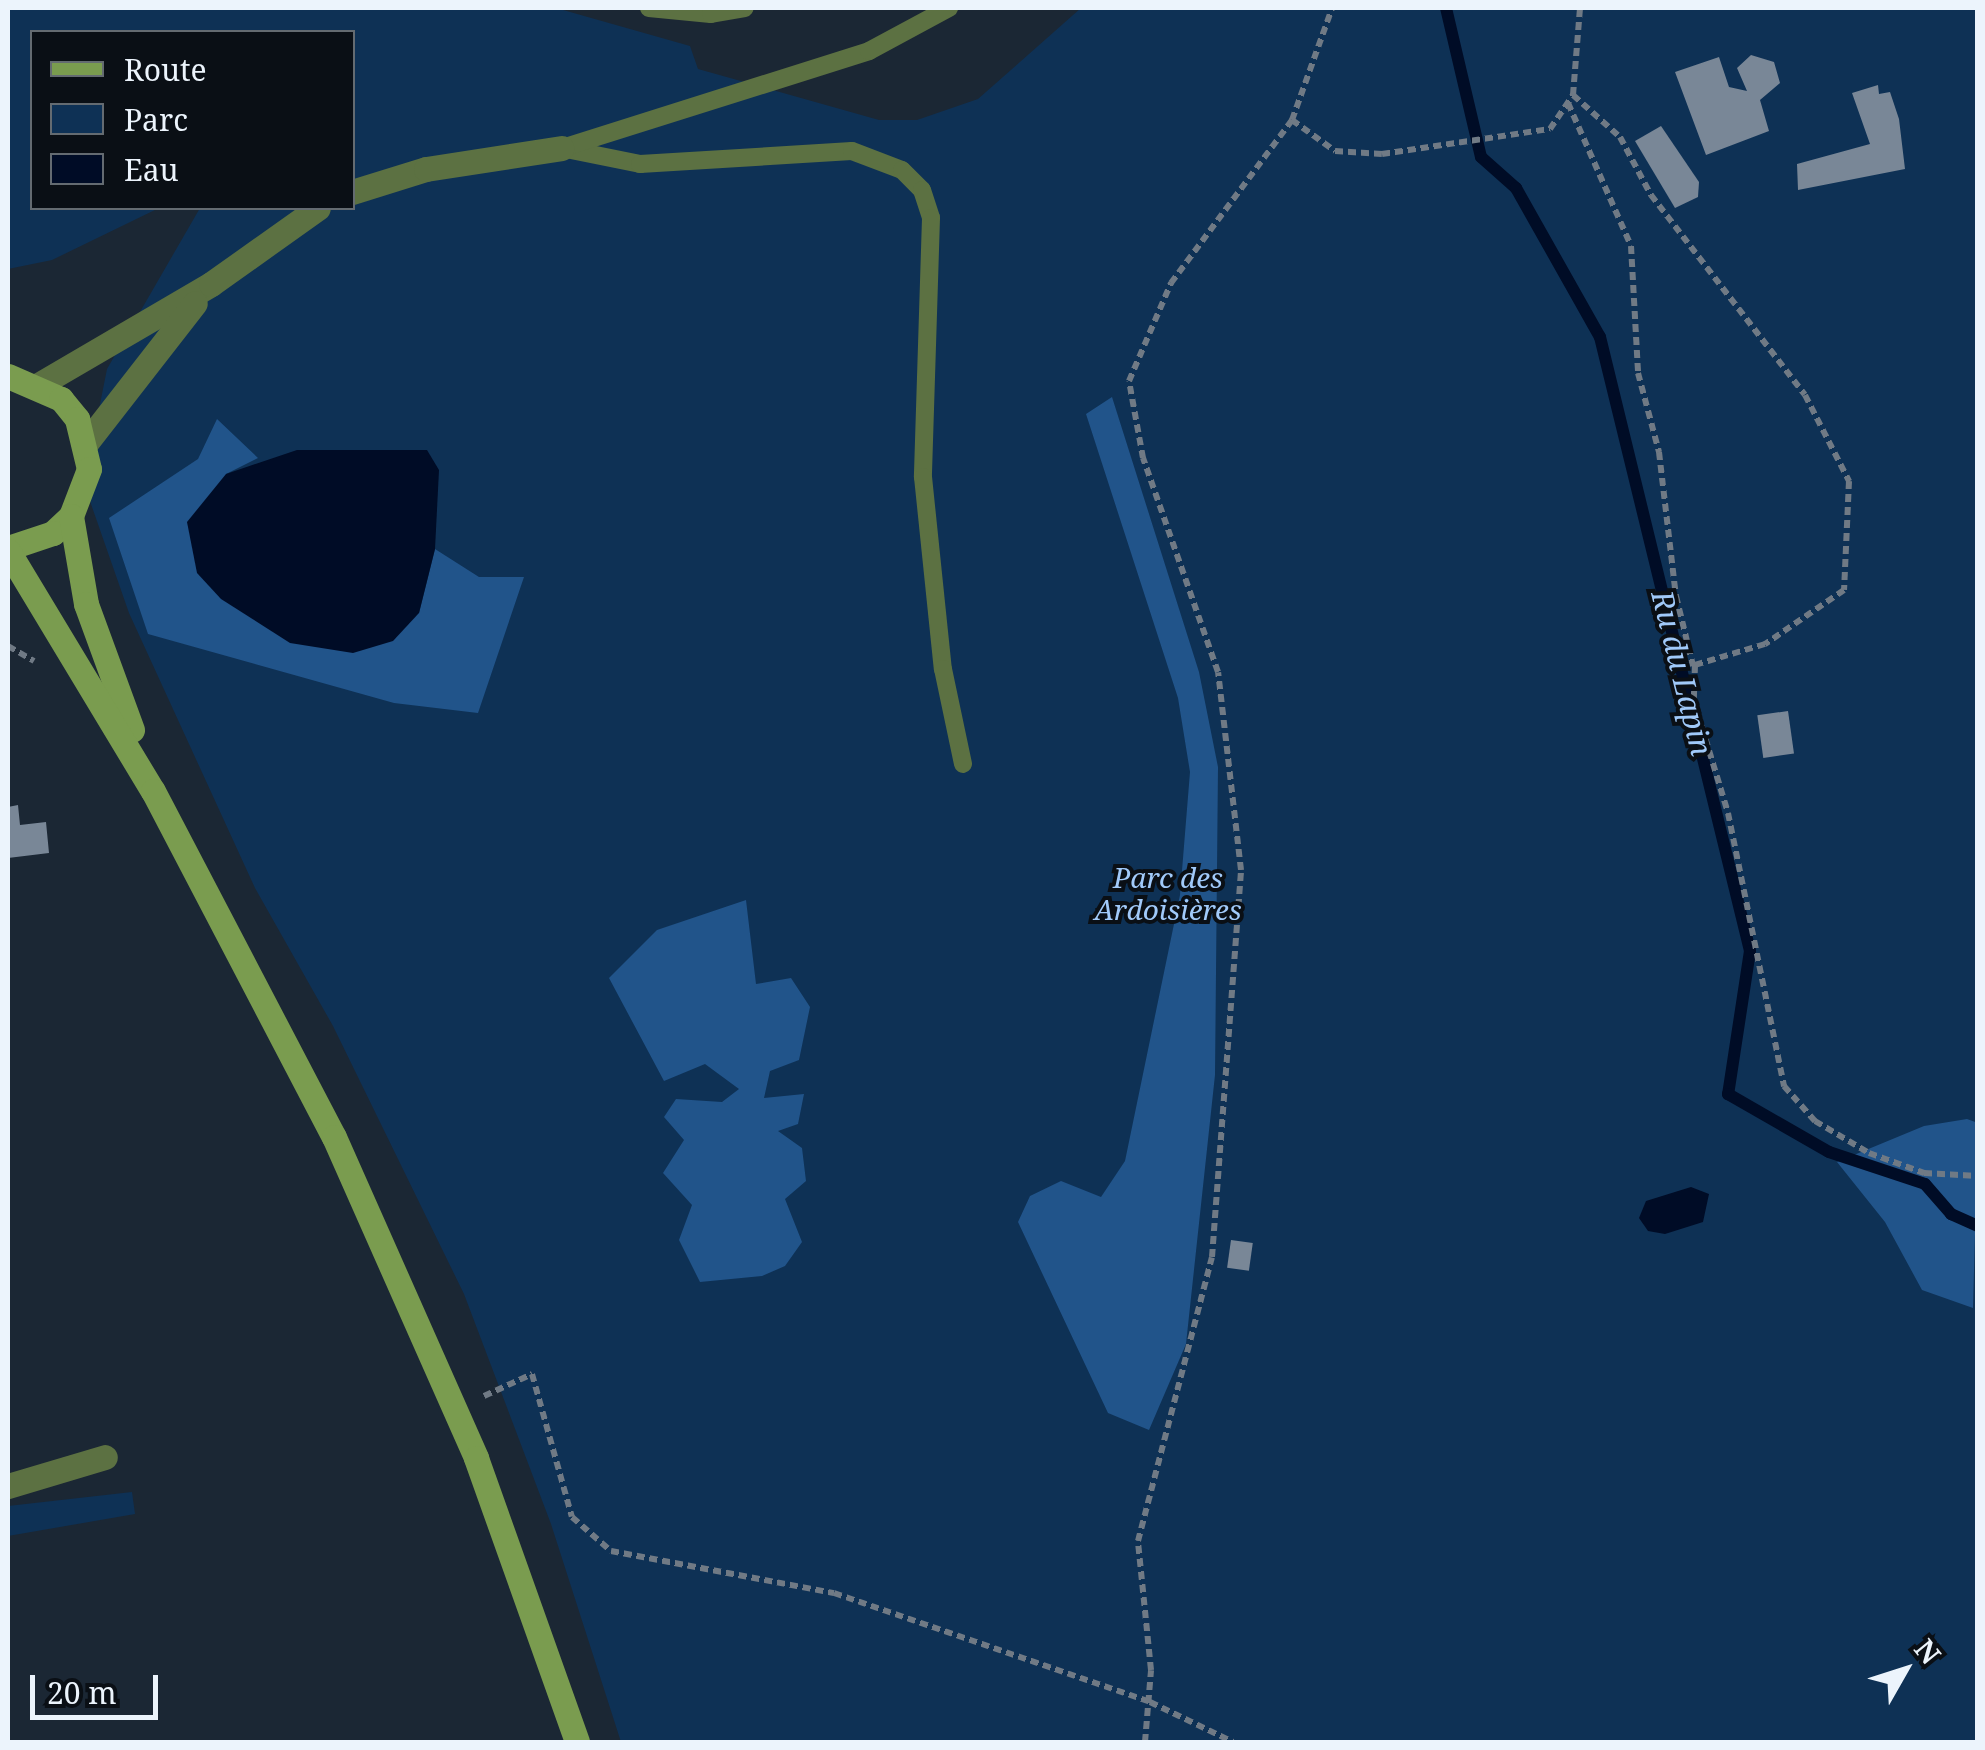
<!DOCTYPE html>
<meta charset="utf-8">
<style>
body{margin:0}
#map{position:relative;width:1985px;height:1750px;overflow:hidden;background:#1b2734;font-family:"Noto Serif",serif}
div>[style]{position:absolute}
.green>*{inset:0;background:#0e3155}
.forest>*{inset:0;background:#21548a}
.water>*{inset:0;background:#000c26}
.stream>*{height:12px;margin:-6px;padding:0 6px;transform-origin:6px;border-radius:6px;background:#000c26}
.building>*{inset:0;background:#798797;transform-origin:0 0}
.path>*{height:6px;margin-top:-3px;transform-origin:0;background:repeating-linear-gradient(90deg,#707a85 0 8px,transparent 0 13px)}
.lane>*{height:18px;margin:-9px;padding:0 9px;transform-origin:9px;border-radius:9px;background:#5c7142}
.street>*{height:25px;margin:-12.5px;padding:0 12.5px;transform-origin:12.5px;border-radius:12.5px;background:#5c7142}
.secondary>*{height:25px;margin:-12.5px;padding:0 12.5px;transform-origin:12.5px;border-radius:12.5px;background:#7a9c4f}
span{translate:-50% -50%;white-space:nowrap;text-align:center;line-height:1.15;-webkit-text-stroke:8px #0a0f15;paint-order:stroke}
.park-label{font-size:28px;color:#a1cafa;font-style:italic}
.water-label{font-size:30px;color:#a0c9f9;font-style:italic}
.frame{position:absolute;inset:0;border:10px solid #ecf4fc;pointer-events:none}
.legend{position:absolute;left:30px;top:30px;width:325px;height:180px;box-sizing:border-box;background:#0a0f15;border:2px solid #646b71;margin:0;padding:12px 18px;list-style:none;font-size:30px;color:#ecf4fc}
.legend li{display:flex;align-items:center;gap:20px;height:50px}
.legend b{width:50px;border:2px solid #646b71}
.north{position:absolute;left:1855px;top:1620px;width:100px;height:100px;-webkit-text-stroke:8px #0a0f15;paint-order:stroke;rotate:51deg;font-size:28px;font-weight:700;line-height:40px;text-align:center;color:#ecf4fc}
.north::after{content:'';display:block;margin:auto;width:35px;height:45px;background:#ecf4fc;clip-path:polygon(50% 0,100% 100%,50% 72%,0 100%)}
.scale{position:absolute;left:30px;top:1675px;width:128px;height:45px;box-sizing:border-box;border:5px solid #ecf4fc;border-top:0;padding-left:12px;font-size:30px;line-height:35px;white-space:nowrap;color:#ecf4fc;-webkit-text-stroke:8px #0a0f15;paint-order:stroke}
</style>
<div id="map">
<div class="green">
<i style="clip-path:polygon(8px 8px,556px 8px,690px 46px,698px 69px,879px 120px,917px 120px,978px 99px,1081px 8px,1977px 8px,1977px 1742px,621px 1742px,551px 1524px,464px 1294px,333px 1026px,255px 888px,129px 613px,84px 484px,107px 369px,200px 208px,352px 208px,352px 32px,32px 32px,32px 208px,159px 208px,52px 260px,8px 269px)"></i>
<i style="clip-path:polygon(132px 1492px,135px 1514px,8px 1536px,8px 1506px)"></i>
</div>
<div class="forest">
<i style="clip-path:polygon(1112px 397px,1199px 672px,1218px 767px,1215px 1075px,1186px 1344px,1149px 1430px,1108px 1413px,1018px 1222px,1030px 1196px,1061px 1181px,1101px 1197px,1125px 1161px,1180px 895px,1190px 772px,1178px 698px,1086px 414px)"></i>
<i style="clip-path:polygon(217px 419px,258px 458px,226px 474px,419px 613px,435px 549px,479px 577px,524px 577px,478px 713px,394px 703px,148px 634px,109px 518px,198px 459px)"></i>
<i style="clip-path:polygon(746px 900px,756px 984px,791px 978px,810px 1007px,799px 1060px,770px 1071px,764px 1098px,804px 1094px,798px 1124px,778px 1131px,802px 1148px,806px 1181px,785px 1199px,802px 1242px,785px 1266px,762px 1276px,700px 1282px,679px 1240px,692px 1205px,663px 1173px,684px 1140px,664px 1117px,676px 1099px,722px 1102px,739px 1089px,705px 1064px,664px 1081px,609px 978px,657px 930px)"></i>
<i style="clip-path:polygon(1967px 1119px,1978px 1123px,1973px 1308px,1922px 1290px,1885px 1222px,1837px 1162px,1924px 1126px)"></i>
</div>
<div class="water">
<i style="clip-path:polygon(297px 450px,427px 450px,439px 470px,435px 549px,419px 613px,393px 641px,353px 653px,290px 643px,221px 599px,197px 573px,187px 522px,226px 474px)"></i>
<i style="clip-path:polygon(1691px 1187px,1709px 1194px,1703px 1222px,1665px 1234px,1648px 1231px,1639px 1218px,1646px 1201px)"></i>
</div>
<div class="stream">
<i style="left:1446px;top:8px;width:153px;rotate:76.8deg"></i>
<i style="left:1481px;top:157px;width:47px;rotate:41.5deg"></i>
<i style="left:1516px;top:188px;width:171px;rotate:60.6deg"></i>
<i style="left:1600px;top:337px;width:632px;rotate:76.27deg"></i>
<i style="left:1750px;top:951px;width:145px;rotate:98.7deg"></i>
<i style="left:1728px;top:1094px;width:116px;rotate:29.9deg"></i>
<i style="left:1829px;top:1152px;width:101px;rotate:18.4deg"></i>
<i style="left:1925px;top:1184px;width:40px;rotate:49deg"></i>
<i style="left:1951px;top:1214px;width:30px;rotate:24deg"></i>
</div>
<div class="building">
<i style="clip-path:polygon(1751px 55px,1774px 62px,1780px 83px,1760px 100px,1769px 131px,1706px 155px,1675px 72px,1719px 57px,1729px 87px,1747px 91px,1737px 68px)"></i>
<i style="clip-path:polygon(1878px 85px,1879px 94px,1890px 92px,1899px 119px,1905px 169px,1798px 190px,1797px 164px,1870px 144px,1852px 93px)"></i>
<i style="clip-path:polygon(1661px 126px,1699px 182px,1698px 197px,1675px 208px,1635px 141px)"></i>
<i style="left:1788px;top:711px;width:43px;height:31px;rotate:82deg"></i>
<i style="clip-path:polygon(18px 805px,20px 825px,46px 822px,49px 853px,8px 858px,8px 807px)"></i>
<i style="left:1231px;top:1240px;width:22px;height:28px;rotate:8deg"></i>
</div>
<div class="path">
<i style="left:1573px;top:95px;width:63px;rotate:41.8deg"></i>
<i style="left:1620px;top:137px;width:66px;rotate:61.9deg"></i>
<i style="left:1651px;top:195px;width:252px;rotate:52.4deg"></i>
<i style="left:1805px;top:395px;width:97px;rotate:62.9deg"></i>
<i style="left:1849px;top:481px;width:109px;rotate:92.6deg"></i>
<i style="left:1844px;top:590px;width:96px;rotate:145.6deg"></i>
<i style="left:1765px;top:644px;width:73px;rotate:163.3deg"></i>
<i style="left:1695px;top:665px;width:36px;rotate:92deg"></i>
<i style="left:1694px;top:701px;width:117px;rotate:73.1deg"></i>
<i style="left:1728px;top:813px;width:279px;rotate:78.4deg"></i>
<i style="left:1784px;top:1086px;width:47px;rotate:48.5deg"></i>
<i style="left:1815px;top:1121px;width:63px;rotate:30.7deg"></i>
<i style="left:1869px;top:1153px;width:59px;rotate:20deg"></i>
<i style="left:1924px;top:1173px;width:54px;rotate:3.2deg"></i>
<i style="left:1568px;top:103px;width:156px;rotate:66.2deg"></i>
<i style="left:1631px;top:246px;width:127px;rotate:86.8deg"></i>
<i style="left:1638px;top:373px;width:82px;rotate:75.1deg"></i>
<i style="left:1659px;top:452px;width:145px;rotate:83.3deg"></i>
<i style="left:1676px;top:596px;width:72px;rotate:76.3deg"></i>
<i style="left:1292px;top:120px;width:53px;rotate:35.8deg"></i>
<i style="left:1335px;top:151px;width:47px;rotate:3.7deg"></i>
<i style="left:1382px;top:154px;width:170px;rotate:-8.5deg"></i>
<i style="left:1550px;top:129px;width:41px;rotate:-55.9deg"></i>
<i style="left:1573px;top:95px;width:87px;rotate:-85.4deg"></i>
<i style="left:8px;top:646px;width:30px;rotate:30deg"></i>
<i style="left:484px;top:1396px;width:53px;rotate:-24.6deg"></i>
<i style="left:532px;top:1374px;width:148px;rotate:74.4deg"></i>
<i style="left:572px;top:1517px;width:52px;rotate:41.1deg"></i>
<i style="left:611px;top:1551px;width:227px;rotate:10.7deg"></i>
<i style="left:834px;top:1593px;width:334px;rotate:19deg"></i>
<i style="left:1150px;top:1702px;width:92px;rotate:25.7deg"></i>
<i style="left:1145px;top:1742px;width:72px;rotate:-85.2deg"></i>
<i style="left:1151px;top:1670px;width:130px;rotate:-95.8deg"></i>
<i style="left:1138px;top:1541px;width:293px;rotate:-75.4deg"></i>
<i style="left:1212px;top:1257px;width:388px;rotate:-85.7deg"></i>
<i style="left:1241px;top:870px;width:199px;rotate:-96.6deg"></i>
<i style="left:1218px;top:672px;width:227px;rotate:-109.3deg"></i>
<i style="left:1143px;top:458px;width:78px;rotate:-100.3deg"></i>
<i style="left:1129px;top:381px;width:107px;rotate:-66.8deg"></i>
<i style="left:1171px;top:283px;width:203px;rotate:-53.4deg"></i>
<i style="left:1292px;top:120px;width:119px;rotate:-70.3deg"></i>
</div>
<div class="lane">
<i style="left:649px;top:8px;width:62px;rotate:5.5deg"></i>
<i style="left:711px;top:14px;width:34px;rotate:-10deg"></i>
<i style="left:561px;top:148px;width:81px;rotate:11.4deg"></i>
<i style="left:640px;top:164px;width:212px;rotate:-3.5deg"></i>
<i style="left:852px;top:151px;width:53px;rotate:20.8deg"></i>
<i style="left:902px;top:170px;width:28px;rotate:45deg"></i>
<i style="left:922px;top:190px;width:29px;rotate:72deg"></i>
<i style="left:931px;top:218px;width:259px;rotate:91.8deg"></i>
<i style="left:923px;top:477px;width:193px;rotate:84.1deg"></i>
<i style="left:943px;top:669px;width:97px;rotate:78.1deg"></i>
<i style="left:562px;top:148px;width:322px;rotate:-17.5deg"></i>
<i style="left:869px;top:51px;width:91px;rotate:-28.3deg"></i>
</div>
<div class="street">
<i style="left:352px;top:192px;width:77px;rotate:-17.3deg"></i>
<i style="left:426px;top:169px;width:137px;rotate:-8.8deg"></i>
<i style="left:40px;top:384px;width:198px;rotate:-30.3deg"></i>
<i style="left:211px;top:284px;width:131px;rotate:-35.4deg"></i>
<i style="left:86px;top:443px;width:177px;rotate:-52.1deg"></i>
<i style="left:8px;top:1486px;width:101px;rotate:-16.6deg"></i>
</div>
<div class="secondary">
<i style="left:8px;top:376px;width:58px;rotate:23.5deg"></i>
<i style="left:61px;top:399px;width:26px;rotate:51deg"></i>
<i style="left:77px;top:419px;width:51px;rotate:76.5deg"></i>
<i style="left:89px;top:469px;width:50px;rotate:111deg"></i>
<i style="left:71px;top:516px;width:25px;rotate:137deg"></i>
<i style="left:53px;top:533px;width:47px;rotate:161.6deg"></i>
<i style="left:71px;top:516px;width:89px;rotate:80.3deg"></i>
<i style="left:86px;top:604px;width:134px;rotate:69.9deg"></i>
<i style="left:8px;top:551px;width:280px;rotate:58.9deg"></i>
<i style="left:153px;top:791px;width:390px;rotate:62.4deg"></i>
<i style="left:334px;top:1137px;width:351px;rotate:66.1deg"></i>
<i style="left:476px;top:1458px;width:301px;rotate:70.4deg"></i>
</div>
<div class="park-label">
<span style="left:1168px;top:893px">Parc des<br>Ardoisières</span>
</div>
<div class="water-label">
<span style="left:1682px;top:673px;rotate:76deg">Ru du Lapin</span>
</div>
<div class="frame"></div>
<ul class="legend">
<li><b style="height:12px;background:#7a9c4f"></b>Route</li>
<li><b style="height:28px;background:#0e3155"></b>Parc</li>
<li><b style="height:28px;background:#000c26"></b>Eau</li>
</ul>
<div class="north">N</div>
<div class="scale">20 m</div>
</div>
